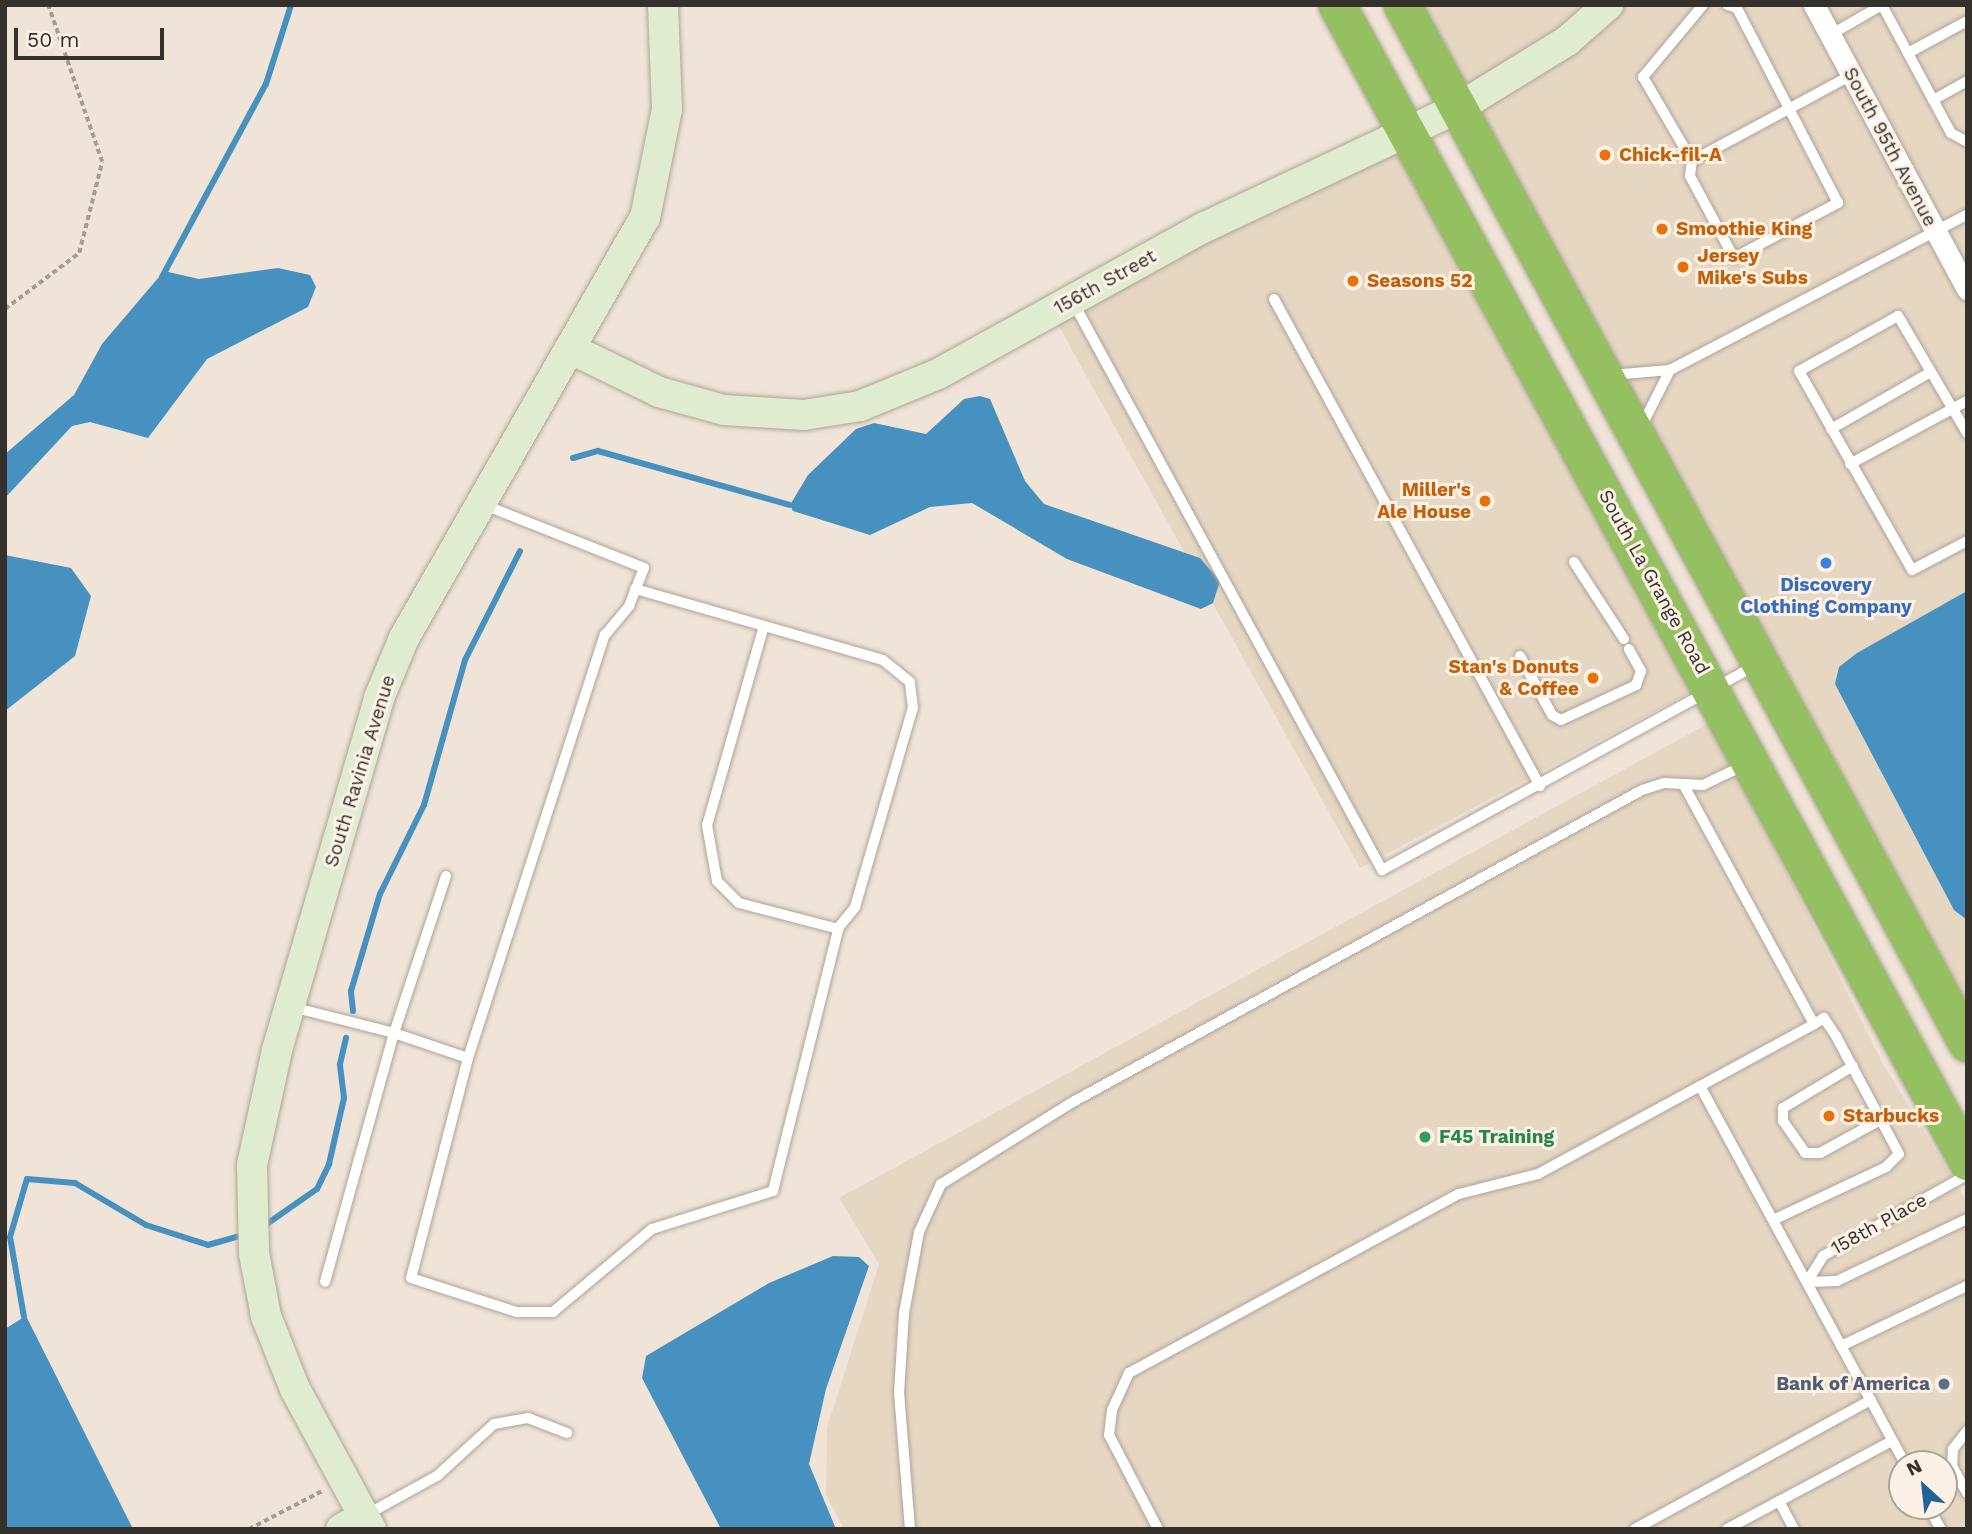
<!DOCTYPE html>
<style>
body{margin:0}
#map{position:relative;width:1972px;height:1534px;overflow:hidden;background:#efe4d7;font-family:"Work Sans",sans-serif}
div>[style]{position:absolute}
.built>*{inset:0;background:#e6d7c3}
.water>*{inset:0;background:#4791c0}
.stream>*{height:6px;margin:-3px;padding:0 3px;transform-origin:3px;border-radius:3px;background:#4791c0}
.path>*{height:3.5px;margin-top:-1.75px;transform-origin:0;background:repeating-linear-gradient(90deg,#a59d93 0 5px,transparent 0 8.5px)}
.roads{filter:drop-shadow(0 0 2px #aea497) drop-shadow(0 0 2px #aea497)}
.lane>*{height:10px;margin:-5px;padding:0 5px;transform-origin:5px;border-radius:5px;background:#fff}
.street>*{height:21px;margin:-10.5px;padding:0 10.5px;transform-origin:10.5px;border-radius:10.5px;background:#fff}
.secondary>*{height:30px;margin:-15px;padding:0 15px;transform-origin:15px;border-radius:15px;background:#dfecd0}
.highway>*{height:37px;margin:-18.5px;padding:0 18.5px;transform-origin:18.5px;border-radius:18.5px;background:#95c061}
.dots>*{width:19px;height:19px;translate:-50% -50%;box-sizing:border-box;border:4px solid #fcf1e4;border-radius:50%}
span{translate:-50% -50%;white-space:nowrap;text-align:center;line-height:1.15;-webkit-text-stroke:6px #fcf1e4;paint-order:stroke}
.street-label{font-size:19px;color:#34302b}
.food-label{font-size:19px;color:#c56008;font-weight:700}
.left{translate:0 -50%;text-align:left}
.right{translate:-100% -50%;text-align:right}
.shop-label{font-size:19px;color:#366cbe;font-weight:700}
.leisure-label{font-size:19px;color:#27864d;font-weight:700}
.service-label{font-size:19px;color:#4e5e75;font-weight:700}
.frame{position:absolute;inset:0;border:7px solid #34302b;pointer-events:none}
.north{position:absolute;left:1888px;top:1450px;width:70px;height:70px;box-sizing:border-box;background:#fcf1e4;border:2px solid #aca49a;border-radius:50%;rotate:333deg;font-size:19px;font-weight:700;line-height:28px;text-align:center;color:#34302b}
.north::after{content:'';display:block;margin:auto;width:24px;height:32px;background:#206398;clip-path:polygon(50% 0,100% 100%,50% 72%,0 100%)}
.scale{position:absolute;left:14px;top:28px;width:150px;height:32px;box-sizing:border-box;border:4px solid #34302b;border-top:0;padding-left:9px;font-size:21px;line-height:24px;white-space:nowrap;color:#34302b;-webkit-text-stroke:5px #fcf1e4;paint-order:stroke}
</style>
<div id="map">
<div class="built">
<i style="clip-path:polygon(1408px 5px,1967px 5px,1967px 1034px)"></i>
<i style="clip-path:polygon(1401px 152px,1702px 686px,1360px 868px,1057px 323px,1212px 236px)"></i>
<i style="clip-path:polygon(evenodd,1711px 722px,1882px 1062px,1967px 1202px,1967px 1529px,844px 1529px,826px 1495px,827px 1428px,879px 1264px,839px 1198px,1711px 722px,1902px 1464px,1944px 1464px,1944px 1506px,1902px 1506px,1902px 1464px)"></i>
</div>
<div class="water">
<i style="clip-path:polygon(278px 268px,310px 275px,316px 287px,308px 307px,207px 359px,148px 438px,90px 422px,72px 426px,5px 498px,5px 454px,74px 395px,102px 344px,164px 271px,199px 279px)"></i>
<i style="clip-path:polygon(980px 396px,990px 399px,1025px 481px,1044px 504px,1200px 558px,1220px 581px,1213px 603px,1201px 609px,1067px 559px,972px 503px,930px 507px,870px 535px,793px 511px,790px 505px,808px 475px,856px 429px,874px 423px,926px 434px,964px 399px)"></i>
<i style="clip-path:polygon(5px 555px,71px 568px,91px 596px,75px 656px,5px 711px)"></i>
<i style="clip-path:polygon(1967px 591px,1967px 920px,1954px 910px,1835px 684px,1839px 667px,1857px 653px)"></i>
<i style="clip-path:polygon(833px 1256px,859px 1257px,869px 1266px,826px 1389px,809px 1464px,836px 1529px,721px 1529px,642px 1378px,646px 1356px,769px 1283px)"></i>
<i style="clip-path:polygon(24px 1317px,27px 1318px,133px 1529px,5px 1529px,5px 1329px)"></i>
</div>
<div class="stream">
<i style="left:162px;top:277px;width:219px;rotate:-61.7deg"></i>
<i style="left:266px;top:84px;width:83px;rotate:-72.4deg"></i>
<i style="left:573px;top:458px;width:26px;rotate:-16deg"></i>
<i style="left:598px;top:451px;width:199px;rotate:15.7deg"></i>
<i style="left:353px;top:1011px;width:20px;rotate:-96deg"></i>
<i style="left:351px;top:991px;width:101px;rotate:-73.4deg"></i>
<i style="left:380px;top:894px;width:99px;rotate:-63.7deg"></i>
<i style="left:424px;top:805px;width:151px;rotate:-74.2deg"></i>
<i style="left:465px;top:660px;width:122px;rotate:-63.2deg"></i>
<i style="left:261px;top:1228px;width:68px;rotate:-34.9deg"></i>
<i style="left:317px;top:1189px;width:28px;rotate:-64deg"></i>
<i style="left:329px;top:1164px;width:68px;rotate:-77.2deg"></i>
<i style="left:344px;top:1098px;width:34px;rotate:-97deg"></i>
<i style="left:340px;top:1064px;width:27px;rotate:-77deg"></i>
<i style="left:24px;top:1317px;width:81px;rotate:-99.9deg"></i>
<i style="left:10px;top:1237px;width:60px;rotate:-73.7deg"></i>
<i style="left:27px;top:1179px;width:48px;rotate:4.8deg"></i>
<i style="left:75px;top:1183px;width:82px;rotate:30.6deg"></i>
<i style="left:146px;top:1225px;width:65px;rotate:17.9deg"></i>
<i style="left:208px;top:1245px;width:37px;rotate:-16deg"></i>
</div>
<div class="path">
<i style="left:5px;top:309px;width:93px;rotate:-37.1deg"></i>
<i style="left:79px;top:253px;width:94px;rotate:-75.8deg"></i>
<i style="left:102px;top:162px;width:166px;rotate:-109deg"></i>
<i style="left:249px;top:1529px;width:82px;rotate:-27.5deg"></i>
</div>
<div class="roads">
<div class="lane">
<i style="left:1703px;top:5px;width:94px;rotate:129.8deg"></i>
<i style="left:1643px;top:77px;width:97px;rotate:59.7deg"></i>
<i style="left:1692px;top:161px;width:182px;rotate:-28.3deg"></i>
<i style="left:1882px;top:5px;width:145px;rotate:61.7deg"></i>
<i style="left:1951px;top:133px;width:18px;rotate:29deg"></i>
<i style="left:1830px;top:35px;width:60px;rotate:-30deg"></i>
<i style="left:1908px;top:53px;width:67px;rotate:-28.5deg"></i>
<i style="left:1933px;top:100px;width:39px;rotate:-29deg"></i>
<i style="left:1692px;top:161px;width:15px;rotate:98deg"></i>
<i style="left:1690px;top:176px;width:93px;rotate:61.8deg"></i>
<i style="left:1734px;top:258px;width:118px;rotate:-27.9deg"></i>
<i style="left:1838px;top:203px;width:220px;rotate:-117.4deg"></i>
<i style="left:1737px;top:8px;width:10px;rotate:-163deg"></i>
<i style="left:1274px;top:299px;width:555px;rotate:61.36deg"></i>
<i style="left:1073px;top:302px;width:647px;rotate:61.45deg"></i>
<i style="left:1382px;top:870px;width:425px;rotate:-28.7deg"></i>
<i style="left:1611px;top:375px;width:59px;rotate:-4.8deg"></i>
<i style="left:1670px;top:370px;width:335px;rotate:-27.6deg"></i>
<i style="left:1641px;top:427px;width:64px;rotate:-63deg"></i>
<i style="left:1831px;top:429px;width:115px;rotate:-29.7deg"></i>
<i style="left:1967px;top:433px;width:136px;rotate:-120.5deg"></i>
<i style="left:1898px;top:316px;width:113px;rotate:150.9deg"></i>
<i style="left:1799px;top:371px;width:229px;rotate:60.4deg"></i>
<i style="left:1912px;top:570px;width:62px;rotate:-27.8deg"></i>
<i style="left:1850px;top:464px;width:133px;rotate:-28.3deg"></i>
<i style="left:1574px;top:562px;width:92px;rotate:57deg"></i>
<i style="left:763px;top:629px;width:204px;rotate:105.9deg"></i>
<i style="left:707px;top:825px;width:57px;rotate:79.9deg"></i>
<i style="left:717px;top:881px;width:31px;rotate:45deg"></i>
<i style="left:739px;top:903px;width:103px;rotate:14.6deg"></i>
<i style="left:1520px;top:656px;width:67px;rotate:61.5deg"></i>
<i style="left:1552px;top:715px;width:10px;rotate:29deg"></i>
<i style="left:1561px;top:720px;width:83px;rotate:-25deg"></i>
<i style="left:1636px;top:685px;width:15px;rotate:-70deg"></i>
<i style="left:1641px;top:671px;width:25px;rotate:-119deg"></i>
<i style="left:446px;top:876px;width:165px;rotate:108.3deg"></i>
<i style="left:394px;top:1033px;width:78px;rotate:18.7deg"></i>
<i style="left:468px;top:1058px;width:445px;rotate:-72.1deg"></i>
<i style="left:605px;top:635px;width:38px;rotate:-50deg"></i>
<i style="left:629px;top:606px;width:41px;rotate:-68.5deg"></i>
<i style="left:644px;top:568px;width:172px;rotate:-158.5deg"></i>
<i style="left:292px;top:1007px;width:105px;rotate:14.3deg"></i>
<i style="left:394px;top:1033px;width:258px;rotate:105.5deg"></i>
<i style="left:468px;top:1058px;width:227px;rotate:104.5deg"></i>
<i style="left:411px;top:1278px;width:111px;rotate:17.8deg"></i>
<i style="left:517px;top:1312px;width:36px"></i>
<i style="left:553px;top:1312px;width:129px;rotate:-40deg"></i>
<i style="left:652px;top:1229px;width:127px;rotate:-17.4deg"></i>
<i style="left:773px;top:1191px;width:272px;rotate:-76deg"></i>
<i style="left:839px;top:927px;width:26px;rotate:-51deg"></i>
<i style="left:855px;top:907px;width:207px;rotate:-73.8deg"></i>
<i style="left:913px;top:708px;width:26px;rotate:-97deg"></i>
<i style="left:910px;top:682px;width:35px;rotate:-141deg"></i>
<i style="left:883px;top:660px;width:258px;rotate:-164deg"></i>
<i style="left:1853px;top:1066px;width:82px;rotate:149deg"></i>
<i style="left:1783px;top:1108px;width:13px;rotate:90deg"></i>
<i style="left:1783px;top:1121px;width:39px;rotate:55deg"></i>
<i style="left:1805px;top:1153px;width:15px"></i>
<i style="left:1820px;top:1153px;width:71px;rotate:-28.7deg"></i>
<i style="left:1700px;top:1086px;width:430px;rotate:61.5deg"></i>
<i style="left:1773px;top:1220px;width:125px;rotate:-25.1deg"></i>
<i style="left:1886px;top:1167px;width:18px;rotate:-45deg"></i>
<i style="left:1899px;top:1154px;width:134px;rotate:-118.1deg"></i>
<i style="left:1836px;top:1036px;width:22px;rotate:-124deg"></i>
<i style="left:1824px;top:1018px;width:12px;rotate:149deg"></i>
<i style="left:1807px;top:1282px;width:31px;rotate:-58deg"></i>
<i style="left:1823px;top:1256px;width:165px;rotate:-29.4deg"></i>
<i style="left:1807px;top:1282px;width:30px;rotate:-2deg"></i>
<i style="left:1837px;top:1281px;width:144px;rotate:-25.5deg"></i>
<i style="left:1841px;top:1346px;width:140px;rotate:-25.5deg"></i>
<i style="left:1967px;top:1431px;width:23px;rotate:128deg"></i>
<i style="left:1953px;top:1449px;width:17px;rotate:93deg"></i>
<i style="left:1952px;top:1466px;width:31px;rotate:61deg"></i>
<i style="left:1779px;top:1501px;width:32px;rotate:62deg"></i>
<i style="left:1928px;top:1506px;width:26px;rotate:61deg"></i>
<i style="left:366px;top:1515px;width:81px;rotate:-28.8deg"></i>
<i style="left:437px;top:1476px;width:77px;rotate:-42.4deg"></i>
<i style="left:494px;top:1424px;width:35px;rotate:-10deg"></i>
<i style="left:528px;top:1418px;width:42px;rotate:21deg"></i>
<i style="left:910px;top:1529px;width:136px;rotate:-94.6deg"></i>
<i style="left:899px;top:1393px;width:80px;rotate:-86.4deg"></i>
<i style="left:904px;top:1313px;width:82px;rotate:-79.5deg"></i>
<i style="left:919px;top:1232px;width:53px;rotate:-65.4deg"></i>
<i style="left:941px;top:1184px;width:153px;rotate:-31.9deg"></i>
<i style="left:1071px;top:1103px;width:651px;rotate:-28.73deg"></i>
<i style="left:1642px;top:790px;width:23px;rotate:-18deg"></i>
<i style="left:1664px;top:783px;width:39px;rotate:3deg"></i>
<i style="left:1703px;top:785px;width:47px;rotate:-25.5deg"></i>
<i style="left:1158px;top:1529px;width:106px;rotate:-117.5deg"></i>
<i style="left:1109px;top:1435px;width:25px;rotate:-83deg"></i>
<i style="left:1112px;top:1410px;width:41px;rotate:-65.3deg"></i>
<i style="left:1129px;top:1373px;width:375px;rotate:-28.5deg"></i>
<i style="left:1459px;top:1194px;width:81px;rotate:-14.2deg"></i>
<i style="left:1538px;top:1174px;width:314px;rotate:-28.5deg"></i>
<i style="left:1814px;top:1024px;width:273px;rotate:-118.6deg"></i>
<i style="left:1635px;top:1529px;width:269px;rotate:-28.7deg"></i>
<i style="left:1727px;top:1529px;width:187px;rotate:-28.1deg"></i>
</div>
<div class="street">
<i style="left:1814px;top:5px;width:323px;rotate:61.7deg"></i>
</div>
<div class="secondary">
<i style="left:573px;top:350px;width:96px;rotate:26deg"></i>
<i style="left:659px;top:392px;width:67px;rotate:15.5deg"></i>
<i style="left:724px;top:410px;width:80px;rotate:3.6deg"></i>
<i style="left:804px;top:415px;width:57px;rotate:-9.1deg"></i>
<i style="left:860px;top:406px;width:84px;rotate:-22.3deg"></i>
<i style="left:938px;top:374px;width:303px;rotate:-28.9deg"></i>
<i style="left:1203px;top:228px;width:282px;rotate:-25.2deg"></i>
<i style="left:1458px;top:108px;width:128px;rotate:-31.6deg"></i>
<i style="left:1567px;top:41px;width:55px;rotate:-41.3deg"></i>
<i style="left:341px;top:1529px;width:26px;rotate:-29deg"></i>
<i style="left:371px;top:1529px;width:159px;rotate:-118.5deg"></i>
<i style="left:295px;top:1389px;width:79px;rotate:-111.7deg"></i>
<i style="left:266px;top:1316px;width:64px;rotate:-100.8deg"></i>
<i style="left:254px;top:1253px;width:88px;rotate:-91.3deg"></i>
<i style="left:252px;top:1165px;width:118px;rotate:-77.7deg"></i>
<i style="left:277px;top:1050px;width:366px;rotate:-73.8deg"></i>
<i style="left:379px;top:698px;width:65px;rotate:-67.4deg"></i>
<i style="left:404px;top:638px;width:484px;rotate:-60.2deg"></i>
<i style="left:645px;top:218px;width:111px;rotate:-78.6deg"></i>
<i style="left:667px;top:109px;width:104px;rotate:-92.2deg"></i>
</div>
<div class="highway">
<i style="left:1337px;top:5px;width:1317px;rotate:61.41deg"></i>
<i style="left:1402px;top:5px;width:1182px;rotate:61.44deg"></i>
</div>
</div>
<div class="dots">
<i style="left:1605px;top:155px;background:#e8710a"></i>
<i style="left:1662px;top:229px;background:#e8710a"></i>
<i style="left:1683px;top:267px;background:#e8710a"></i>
<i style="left:1353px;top:281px;background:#e8710a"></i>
<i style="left:1485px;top:501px;background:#e8710a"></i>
<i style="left:1826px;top:563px;background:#3f7fe0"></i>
<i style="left:1593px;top:678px;background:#e8710a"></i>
<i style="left:1829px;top:1116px;background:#e8710a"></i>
<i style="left:1425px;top:1137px;background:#2e9e5b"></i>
<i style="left:1944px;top:1384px;background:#5c6f8a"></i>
</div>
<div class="street-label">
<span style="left:1890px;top:147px;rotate:62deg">South 95th Avenue</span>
<span style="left:1105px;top:282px;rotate:-29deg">156th Street</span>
<span style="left:1654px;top:582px;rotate:61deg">South La Grange Road</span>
<span style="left:360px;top:771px;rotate:-73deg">South Ravinia Avenue</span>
<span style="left:1879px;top:1224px;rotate:-29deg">158th Place</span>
</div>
<div class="food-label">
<span class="left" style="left:1619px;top:155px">Chick-fil-A</span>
<span class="left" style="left:1676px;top:229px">Smoothie King</span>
<span class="left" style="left:1697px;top:267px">Jersey<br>Mike's Subs</span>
<span class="left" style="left:1367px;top:281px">Seasons 52</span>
<span class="right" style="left:1471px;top:501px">Miller's<br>Ale House</span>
<span class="right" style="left:1579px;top:678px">Stan's Donuts<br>&amp; Coffee</span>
<span class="left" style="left:1843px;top:1116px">Starbucks</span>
</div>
<div class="shop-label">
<span style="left:1826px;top:596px">Discovery<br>Clothing Company</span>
</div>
<div class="leisure-label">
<span class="left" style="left:1439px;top:1137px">F45 Training</span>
</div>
<div class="service-label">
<span class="right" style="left:1930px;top:1384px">Bank of America</span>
</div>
<div class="frame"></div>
<div class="north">N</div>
<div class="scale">50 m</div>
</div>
